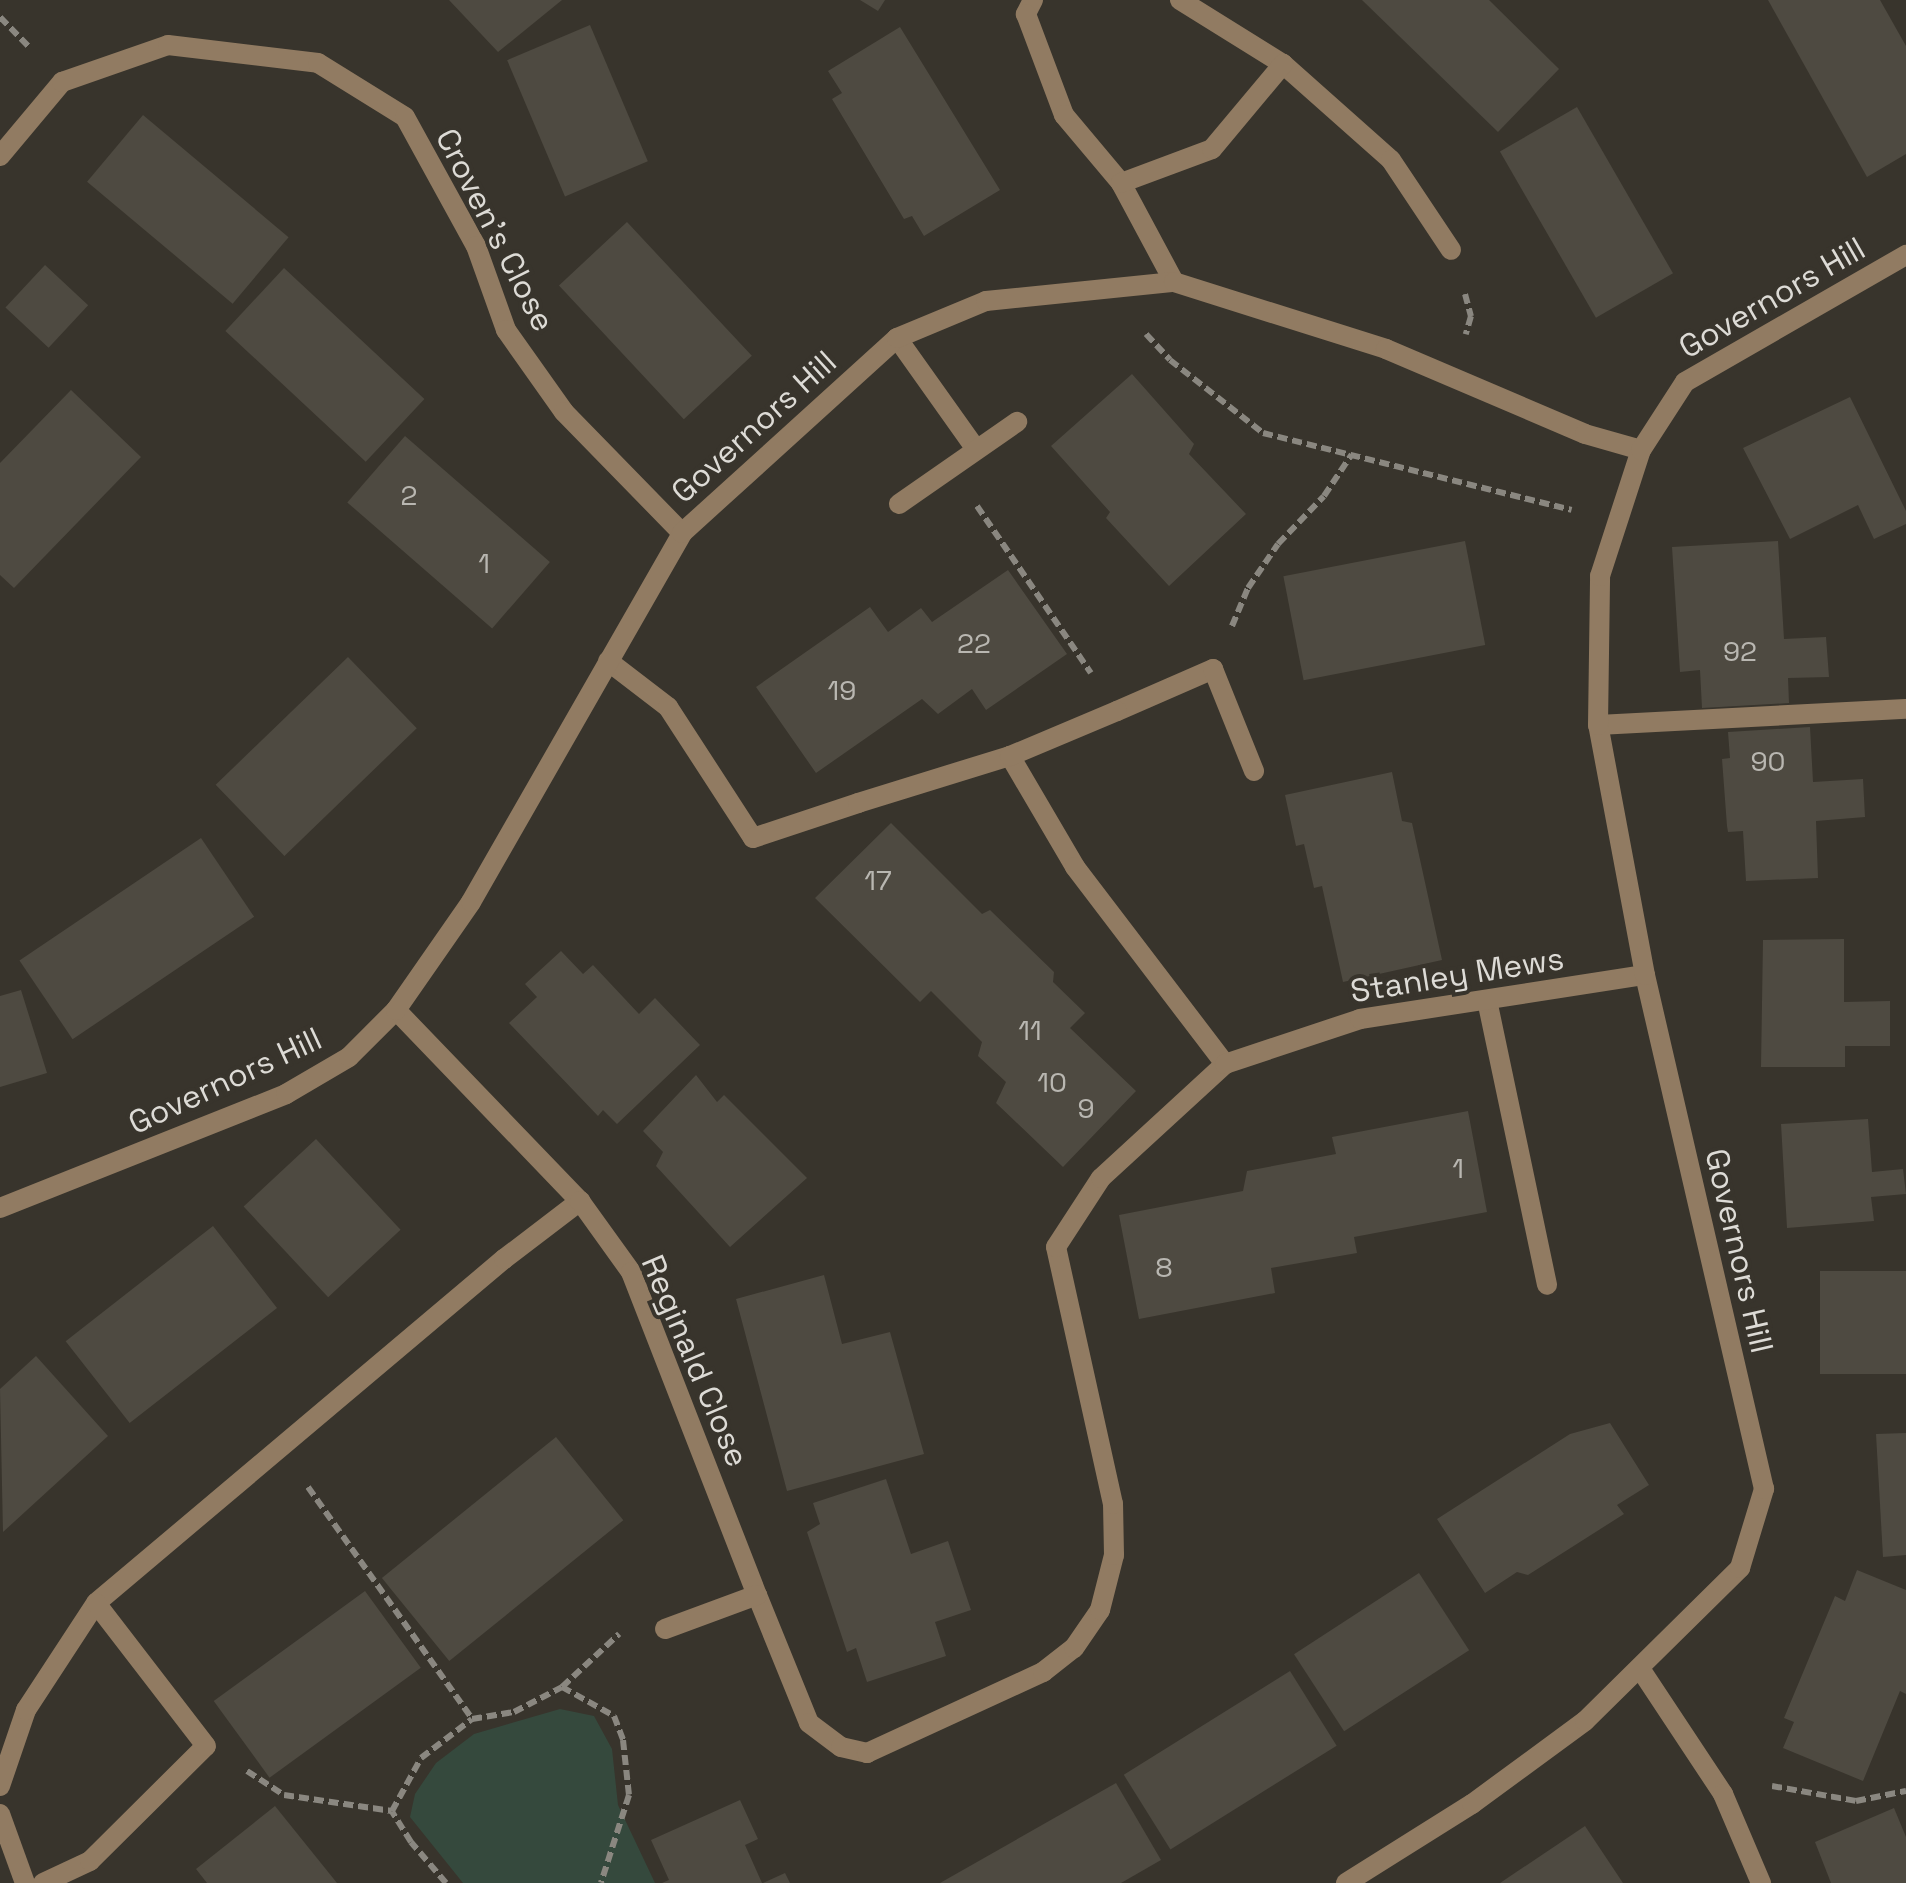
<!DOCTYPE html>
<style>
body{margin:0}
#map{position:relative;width:1906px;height:1883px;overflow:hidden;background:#38342c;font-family:"Space Grotesk",sans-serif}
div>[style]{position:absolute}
.green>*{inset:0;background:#35493d}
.building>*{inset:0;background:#4e4a41;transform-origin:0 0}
.path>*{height:6px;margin-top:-3px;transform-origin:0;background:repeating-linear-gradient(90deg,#8a8780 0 10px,transparent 0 15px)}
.lane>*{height:20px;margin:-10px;padding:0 10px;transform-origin:10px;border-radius:10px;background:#917b62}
.street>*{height:20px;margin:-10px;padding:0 10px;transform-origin:10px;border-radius:10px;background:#917b62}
span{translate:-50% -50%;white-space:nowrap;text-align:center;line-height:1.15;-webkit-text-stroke:8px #38342c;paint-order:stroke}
.number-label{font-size:28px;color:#b9b7b1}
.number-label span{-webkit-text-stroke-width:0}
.street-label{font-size:32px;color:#dddbd6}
</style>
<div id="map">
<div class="green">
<i style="clip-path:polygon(560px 1709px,594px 1716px,612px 1749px,618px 1805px,655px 1883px,463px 1883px,410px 1817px,415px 1794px,436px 1763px,474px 1734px)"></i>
</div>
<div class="building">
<i style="clip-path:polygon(449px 0,562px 0,498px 52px)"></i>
<i style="clip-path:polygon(860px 0,885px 0,878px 11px)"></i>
<i style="clip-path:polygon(1362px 0,1489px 0,1559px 69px,1498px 132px)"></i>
<i style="clip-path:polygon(1768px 0,1880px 0,1906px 46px,1906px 154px,1867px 177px)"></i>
<i style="left:590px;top:25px;width:148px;height:90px;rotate:67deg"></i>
<i style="clip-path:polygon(900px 27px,1000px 190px,924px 236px,912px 216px,904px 219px,832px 99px,842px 93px,828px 71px)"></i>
<i style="left:1577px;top:107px;width:192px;height:89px;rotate:60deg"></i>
<i style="left:143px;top:115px;width:190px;height:87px;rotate:40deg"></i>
<i style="left:627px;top:222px;width:183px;height:93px;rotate:47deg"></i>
<i style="left:45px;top:265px;width:59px;height:58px;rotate:43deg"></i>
<i style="left:284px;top:268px;width:192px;height:86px;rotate:43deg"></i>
<i style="clip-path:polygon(1132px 374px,1194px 444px,1189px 454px,1246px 514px,1169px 586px,1106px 518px,1110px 512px,1051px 446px)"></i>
<i style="clip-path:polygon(71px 390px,141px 457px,14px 588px,0 575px,0 463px)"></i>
<i style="clip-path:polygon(1850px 397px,1906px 511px,1906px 524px,1874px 539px,1858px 505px,1790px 539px,1743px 448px)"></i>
<i style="left:405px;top:436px;width:192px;height:88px;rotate:41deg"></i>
<i style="left:1465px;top:541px;width:106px;height:185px;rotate:79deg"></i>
<i style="clip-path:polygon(1778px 541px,1784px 639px,1826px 637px,1829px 677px,1788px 678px,1789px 703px,1702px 708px,1700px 670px,1680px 672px,1672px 547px)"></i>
<i style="clip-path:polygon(1008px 570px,1067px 654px,986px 710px,972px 689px,938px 714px,922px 699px,816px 773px,756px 687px,870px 607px,888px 632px,921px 608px,932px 622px)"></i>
<i style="left:348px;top:657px;width:99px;height:184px;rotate:46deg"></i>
<i style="clip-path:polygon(1810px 727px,1813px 782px,1863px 779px,1865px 817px,1816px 821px,1818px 878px,1746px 881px,1743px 831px,1728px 832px,1727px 826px,1722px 759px,1730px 758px,1728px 732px)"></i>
<i style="clip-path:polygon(1392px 772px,1402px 821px,1412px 823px,1442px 960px,1343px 982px,1322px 886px,1314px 888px,1304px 844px,1296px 846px,1285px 795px)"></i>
<i style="clip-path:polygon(891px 823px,982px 914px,990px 910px,1054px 972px,1053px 982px,1085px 1013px,1070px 1028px,1136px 1091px,1063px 1167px,996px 1103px,1006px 1082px,978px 1056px,982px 1042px,931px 991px,920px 1002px,815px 898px)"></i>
<i style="left:201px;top:838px;width:95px;height:219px;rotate:56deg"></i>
<i style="clip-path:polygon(1844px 939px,1844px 1002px,1890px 1001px,1890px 1046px,1845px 1046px,1845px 1067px,1761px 1067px,1763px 940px)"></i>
<i style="clip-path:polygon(561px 951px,583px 974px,593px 965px,639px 1014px,655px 998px,700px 1045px,617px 1124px,603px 1110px,598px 1116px,509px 1023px,537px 997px,525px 984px)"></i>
<i style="clip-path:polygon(21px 990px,47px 1073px,0 1087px,0 996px)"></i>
<i style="clip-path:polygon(696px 1075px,717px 1102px,724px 1095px,807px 1178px,730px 1247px,656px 1166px,663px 1152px,643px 1131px)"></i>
<i style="clip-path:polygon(1468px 1111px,1487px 1212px,1354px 1237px,1357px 1253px,1271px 1268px,1275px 1293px,1139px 1319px,1119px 1215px,1243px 1191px,1247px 1171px,1336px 1154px,1332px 1137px)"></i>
<i style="clip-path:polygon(1868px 1119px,1872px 1172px,1903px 1169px,1906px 1194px,1871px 1197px,1874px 1221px,1787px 1228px,1781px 1124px)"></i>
<i style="left:316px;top:1139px;width:124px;height:99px;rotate:47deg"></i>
<i style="left:213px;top:1226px;width:104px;height:187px;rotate:52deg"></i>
<i style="left:1906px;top:1271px;width:103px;height:86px;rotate:90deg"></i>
<i style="clip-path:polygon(824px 1275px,842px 1344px,890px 1332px,924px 1454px,787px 1491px,736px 1299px)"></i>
<i style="clip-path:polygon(36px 1356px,108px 1436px,3px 1532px,0 1389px)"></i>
<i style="clip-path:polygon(1610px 1423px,1649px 1485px,1617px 1505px,1624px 1514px,1528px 1575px,1517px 1572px,1485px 1593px,1437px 1519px,1570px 1434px)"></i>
<i style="clip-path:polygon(1906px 1433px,1906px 1555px,1883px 1557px,1876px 1434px)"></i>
<i style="left:556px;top:1437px;width:107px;height:224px;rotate:51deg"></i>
<i style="clip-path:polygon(886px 1479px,911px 1554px,948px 1541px,971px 1610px,935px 1622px,946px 1656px,867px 1682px,856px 1648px,847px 1652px,807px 1532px,820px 1524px,813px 1503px)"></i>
<i style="clip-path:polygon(1857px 1570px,1906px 1590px,1906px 1694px,1900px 1691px,1863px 1781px,1783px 1748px,1794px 1722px,1784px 1718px,1835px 1596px,1845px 1601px)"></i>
<i style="left:1419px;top:1573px;width:92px;height:149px;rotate:57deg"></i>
<i style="left:365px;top:1591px;width:95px;height:187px;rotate:54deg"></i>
<i style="left:1290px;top:1671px;width:88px;height:196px;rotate:58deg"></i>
<i style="clip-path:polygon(1116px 1783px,1161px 1860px,1121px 1883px,940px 1883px)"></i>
<i style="clip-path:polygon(740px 1800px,758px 1839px,745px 1845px,762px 1883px,662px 1883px,669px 1880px,651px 1840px)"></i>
<i style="clip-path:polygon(275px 1806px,337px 1883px,207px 1883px,196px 1869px)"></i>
<i style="clip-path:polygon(1894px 1808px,1906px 1837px,1906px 1883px,1831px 1883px,1815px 1842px)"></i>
<i style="clip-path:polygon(1585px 1826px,1623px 1883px,1500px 1883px)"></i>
<i style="clip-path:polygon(785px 1873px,790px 1883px,763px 1883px)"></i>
</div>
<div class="path">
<i style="left:0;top:17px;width:43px;rotate:45.9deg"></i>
<i style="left:1465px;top:294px;width:23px;rotate:75deg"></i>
<i style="left:1471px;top:316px;width:19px;rotate:106deg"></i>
<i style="left:1146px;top:334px;width:35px;rotate:47deg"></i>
<i style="left:1170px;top:360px;width:118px;rotate:38.1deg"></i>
<i style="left:1263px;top:433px;width:318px;rotate:14deg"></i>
<i style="left:977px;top:506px;width:202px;rotate:55.7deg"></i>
<i style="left:1232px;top:626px;width:41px;rotate:-67.2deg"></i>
<i style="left:1248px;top:588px;width:53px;rotate:-55.7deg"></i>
<i style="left:1278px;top:544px;width:66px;rotate:-46.2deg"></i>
<i style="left:1324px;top:496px;width:50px;rotate:-56.3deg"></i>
<i style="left:308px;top:1487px;width:284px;rotate:54.7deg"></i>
<i style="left:562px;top:1687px;width:60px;rotate:29.1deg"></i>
<i style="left:614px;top:1716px;width:26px;rotate:69deg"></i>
<i style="left:623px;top:1740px;width:55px;rotate:83.8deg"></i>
<i style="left:629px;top:1795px;width:92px;rotate:107.7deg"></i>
<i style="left:247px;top:1771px;width:44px;rotate:33deg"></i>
<i style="left:284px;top:1795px;width:109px;rotate:8.4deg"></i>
<i style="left:1772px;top:1786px;width:85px;rotate:10.1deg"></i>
<i style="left:1856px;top:1801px;width:51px;rotate:-11.3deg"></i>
<i style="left:446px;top:1883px;width:54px;rotate:-130.5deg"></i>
<i style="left:411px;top:1842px;width:36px;rotate:-122deg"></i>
<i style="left:392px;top:1811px;width:60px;rotate:-61.3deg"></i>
<i style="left:421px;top:1758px;width:64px;rotate:-37.4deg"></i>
<i style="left:472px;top:1719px;width:43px;rotate:-9.5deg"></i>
<i style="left:514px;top:1712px;width:54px;rotate:-27.5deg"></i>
<i style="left:562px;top:1687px;width:78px;rotate:-42.9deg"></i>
</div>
<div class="lane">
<i style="left:897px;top:338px;width:136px;rotate:54.6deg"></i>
<i style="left:899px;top:504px;width:144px;rotate:-34.8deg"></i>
<i style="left:608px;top:661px;width:76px;rotate:37.5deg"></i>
<i style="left:668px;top:707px;width:156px;rotate:57deg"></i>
<i style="left:753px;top:838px;width:111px;rotate:-18.4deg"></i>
<i style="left:1117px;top:711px;width:105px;rotate:-23.6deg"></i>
<i style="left:1213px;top:669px;width:110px;rotate:68.1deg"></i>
<i style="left:1598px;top:725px;width:308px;rotate:-3deg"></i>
<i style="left:1487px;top:1000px;width:291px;rotate:78.1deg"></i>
<i style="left:757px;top:1595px;width:138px;rotate:67.9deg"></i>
<i style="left:809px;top:1723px;width:40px;rotate:37deg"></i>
<i style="left:841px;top:1747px;width:27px;rotate:13deg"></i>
<i style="left:867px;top:1753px;width:194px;rotate:-24.7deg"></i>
<i style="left:1043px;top:1672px;width:39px;rotate:-38deg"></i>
<i style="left:1074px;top:1648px;width:46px;rotate:-55.6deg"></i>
<i style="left:1100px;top:1610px;width:57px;rotate:-75.7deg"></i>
<i style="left:1114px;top:1555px;width:51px;rotate:-91.1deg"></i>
<i style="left:1113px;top:1504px;width:263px;rotate:-102.5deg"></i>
<i style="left:1056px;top:1247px;width:82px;rotate:-56.9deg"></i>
<i style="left:0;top:1786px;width:80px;rotate:-71.1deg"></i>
<i style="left:26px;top:1710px;width:128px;rotate:-56.8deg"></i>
<i style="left:96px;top:1603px;width:534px;rotate:-40.14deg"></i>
<i style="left:504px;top:1259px;width:96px;rotate:-37.3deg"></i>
<i style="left:0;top:1814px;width:73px;rotate:70.1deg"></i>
<i style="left:43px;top:1883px;width:52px;rotate:-25.1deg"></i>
<i style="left:90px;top:1861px;width:163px;rotate:-44.8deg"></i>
<i style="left:206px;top:1746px;width:180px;rotate:-127.6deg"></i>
</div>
<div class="street">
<i style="left:1033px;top:0;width:16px;rotate:117deg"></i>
<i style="left:1026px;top:14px;width:108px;rotate:69.4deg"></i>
<i style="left:1064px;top:115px;width:89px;rotate:50deg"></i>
<i style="left:1121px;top:183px;width:112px;rotate:61.8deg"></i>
<i style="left:1180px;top:0;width:121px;rotate:31.9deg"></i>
<i style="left:1283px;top:64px;width:144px;rotate:41.6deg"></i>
<i style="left:1391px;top:160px;width:108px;rotate:56.3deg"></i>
<i style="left:0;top:156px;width:97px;rotate:-50deg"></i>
<i style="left:62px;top:82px;width:112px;rotate:-19.2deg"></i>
<i style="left:168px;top:45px;width:151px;rotate:6.8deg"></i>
<i style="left:318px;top:63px;width:102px;rotate:31.8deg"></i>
<i style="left:405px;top:117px;width:147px;rotate:61.2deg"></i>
<i style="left:476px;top:246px;width:89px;rotate:70.3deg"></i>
<i style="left:506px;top:330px;width:100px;rotate:54.7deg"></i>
<i style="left:564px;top:412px;width:169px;rotate:45.7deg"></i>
<i style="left:1121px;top:183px;width:97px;rotate:-20.5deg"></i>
<i style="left:1212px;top:149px;width:111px;rotate:-50.1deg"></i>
<i style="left:1010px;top:756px;width:129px;rotate:59.6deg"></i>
<i style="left:1075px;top:867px;width:248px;rotate:52.7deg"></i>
<i style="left:858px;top:803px;width:159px;rotate:-17.2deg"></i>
<i style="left:1010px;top:756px;width:116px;rotate:-22.8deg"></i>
<i style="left:396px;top:1010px;width:265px;rotate:46.1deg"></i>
<i style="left:580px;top:1201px;width:87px;rotate:54.3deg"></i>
<i style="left:631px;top:1272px;width:347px;rotate:68.7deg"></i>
<i style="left:757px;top:1595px;width:98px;rotate:159.7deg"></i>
<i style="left:1101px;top:1178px;width:168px;rotate:-42.6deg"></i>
<i style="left:1225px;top:1064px;width:142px;rotate:-18.4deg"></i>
<i style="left:1360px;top:1019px;width:288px;rotate:-8.8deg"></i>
<i style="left:0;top:1208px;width:308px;rotate:-21.7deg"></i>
<i style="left:286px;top:1094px;width:73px;rotate:-30.4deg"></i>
<i style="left:349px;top:1057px;width:66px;rotate:-45deg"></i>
<i style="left:396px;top:1010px;width:131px;rotate:-55.2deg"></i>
<i style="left:471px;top:902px;width:425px;rotate:-60.2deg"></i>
<i style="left:682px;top:533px;width:290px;rotate:-42.2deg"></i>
<i style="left:897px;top:338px;width:96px;rotate:-22.6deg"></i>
<i style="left:986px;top:301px;width:189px;rotate:-5.8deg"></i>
<i style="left:1174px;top:282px;width:222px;rotate:17.5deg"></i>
<i style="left:1386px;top:349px;width:216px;rotate:23.1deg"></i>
<i style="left:1585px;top:434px;width:58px;rotate:15.9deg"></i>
<i style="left:1641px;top:1670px;width:149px;rotate:56.5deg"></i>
<i style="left:1723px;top:1794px;width:97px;rotate:66.9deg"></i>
<i style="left:1346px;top:1883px;width:149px;rotate:-32.1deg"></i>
<i style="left:1472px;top:1804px;width:140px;rotate:-36.3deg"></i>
<i style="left:1585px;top:1721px;width:218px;rotate:-44.6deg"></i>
<i style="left:1740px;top:1568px;width:83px;rotate:-73.1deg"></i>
<i style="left:1764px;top:1489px;width:528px;rotate:-103.04deg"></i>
<i style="left:1645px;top:975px;width:254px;rotate:-100.6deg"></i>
<i style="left:1598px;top:725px;width:149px;rotate:-89.2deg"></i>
<i style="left:1600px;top:576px;width:133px;rotate:-72deg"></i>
<i style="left:1641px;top:450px;width:81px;rotate:-57.1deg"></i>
<i style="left:1685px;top:382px;width:255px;rotate:-29.9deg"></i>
</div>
<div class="number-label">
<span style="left:409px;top:495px">2</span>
<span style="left:484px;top:563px">1</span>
<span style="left:974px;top:643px">22</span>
<span style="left:1740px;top:651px">92</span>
<span style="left:842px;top:690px">19</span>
<span style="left:1768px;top:761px">90</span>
<span style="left:878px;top:880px">17</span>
<span style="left:1030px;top:1030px">11</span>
<span style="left:1052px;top:1082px">10</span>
<span style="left:1086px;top:1108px">9</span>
<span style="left:1458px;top:1168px">1</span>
<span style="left:1164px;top:1267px">8</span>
</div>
<div class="street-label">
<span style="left:495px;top:230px;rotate:63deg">Croven's Close</span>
<span style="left:1772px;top:298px;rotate:-30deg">Governors Hill</span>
<span style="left:754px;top:427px;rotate:-42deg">Governors Hill</span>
<span style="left:1457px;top:975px;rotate:-9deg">Stanley Mews</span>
<span style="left:225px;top:1081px;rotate:-25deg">Governors Hill</span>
<span style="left:1739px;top:1251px;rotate:77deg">Governors Hill</span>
<span style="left:695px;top:1361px;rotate:67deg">Reginald Close</span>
</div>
</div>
